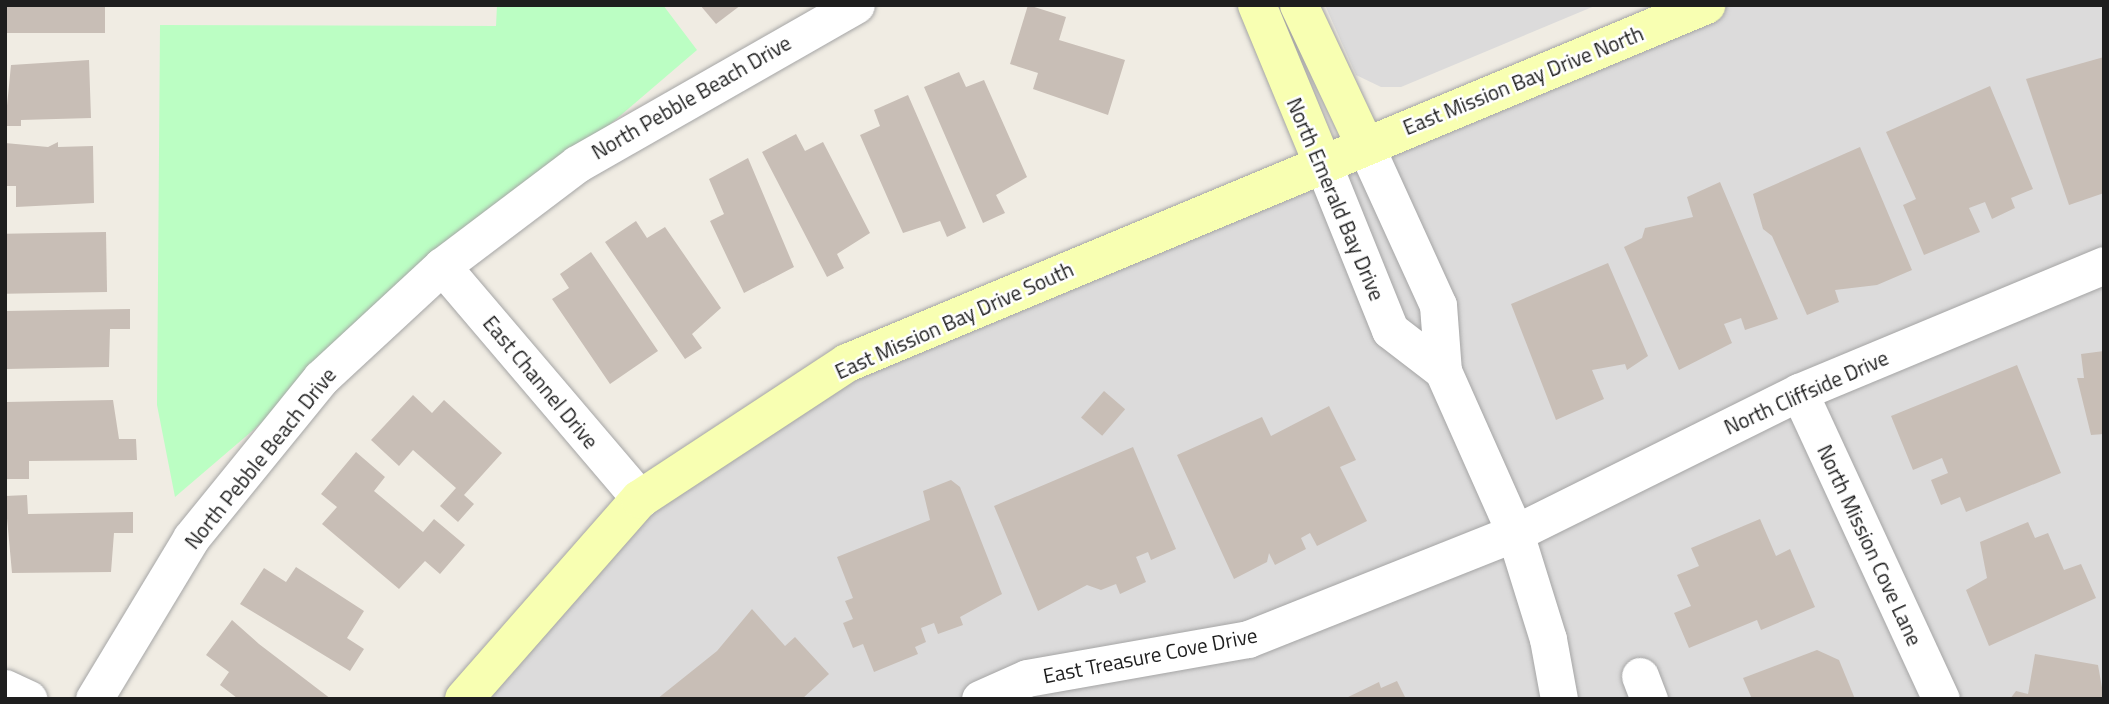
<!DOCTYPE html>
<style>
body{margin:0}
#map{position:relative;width:2109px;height:704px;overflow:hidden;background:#f0ece3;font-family:"Titillium Web",sans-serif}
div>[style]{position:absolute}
.residential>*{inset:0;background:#dcdbdb}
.park>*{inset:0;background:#bbfec3}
.building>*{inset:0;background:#c8beb6;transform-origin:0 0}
.roads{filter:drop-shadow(0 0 2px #a5a5a5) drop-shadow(0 0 2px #a5a5a5)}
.street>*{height:37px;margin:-18.5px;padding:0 18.5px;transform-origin:18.5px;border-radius:18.5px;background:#fff}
.secondary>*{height:38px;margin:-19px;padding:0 19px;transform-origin:19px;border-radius:19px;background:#f8ffb2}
span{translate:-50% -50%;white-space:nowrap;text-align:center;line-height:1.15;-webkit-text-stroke:5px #fff;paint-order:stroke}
.street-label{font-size:21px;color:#1e1e1e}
.frame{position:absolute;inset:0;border:7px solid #1e1e1e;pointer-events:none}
</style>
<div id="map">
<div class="residential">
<i style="clip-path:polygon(1325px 5px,1597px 5px,1401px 87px,1381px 87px,1356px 75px)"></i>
<i style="clip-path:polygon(1706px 5px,2104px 5px,2104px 699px,464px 699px,640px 499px,847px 363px)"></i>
</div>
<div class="park">
<i style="clip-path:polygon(497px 5px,663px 5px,697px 50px,175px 497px,157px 405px,160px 25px,496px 26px)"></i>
</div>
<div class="building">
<i style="left:5px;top:5px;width:100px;height:28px"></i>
<i style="clip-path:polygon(700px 5px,741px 5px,716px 24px)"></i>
<i style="clip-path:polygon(1028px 5px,1066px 17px,1059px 40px,1125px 60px,1108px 115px,1033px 89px,1038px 73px,1010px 64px)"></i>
<i style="clip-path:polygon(2104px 57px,2104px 193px,2069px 205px,2026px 79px)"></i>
<i style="clip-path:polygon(89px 60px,91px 118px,21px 120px,21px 126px,5px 126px,11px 65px)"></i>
<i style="clip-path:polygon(959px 72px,966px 87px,984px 80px,1027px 177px,996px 195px,1005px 213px,983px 223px,924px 87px)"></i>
<i style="clip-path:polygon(1990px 86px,2033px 189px,2011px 198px,2015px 208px,1992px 219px,1985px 202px,1969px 208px,1980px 232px,1924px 255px,1903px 205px,1916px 199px,1886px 132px)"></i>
<i style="clip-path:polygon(908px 95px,966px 228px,947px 237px,940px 221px,903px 233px,860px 135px,880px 126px,874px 110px)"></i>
<i style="clip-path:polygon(796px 134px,805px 151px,823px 142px,870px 233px,837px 254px,844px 268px,827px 277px,762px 152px)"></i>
<i style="clip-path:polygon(58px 142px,58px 147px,93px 146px,94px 203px,16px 207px,16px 186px,5px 186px,5px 143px,48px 147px)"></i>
<i style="clip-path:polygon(1860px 147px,1912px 270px,1877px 285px,1835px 290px,1839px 302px,1807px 315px,1772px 236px,1763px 229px,1753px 194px)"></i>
<i style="clip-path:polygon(748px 158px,794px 267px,744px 293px,710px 221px,724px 214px,709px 179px)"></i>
<i style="clip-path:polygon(1720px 182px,1778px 319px,1745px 330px,1741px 318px,1724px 324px,1732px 343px,1679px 370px,1624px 247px,1642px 238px,1645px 228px,1693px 217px,1687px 197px)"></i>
<i style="clip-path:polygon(636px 221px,647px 238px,665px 227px,721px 308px,692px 334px,702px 348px,685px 359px,605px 242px)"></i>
<i style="left:106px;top:232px;width:60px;height:101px;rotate:89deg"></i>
<i style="clip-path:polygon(591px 252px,658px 351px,610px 384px,552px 299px,569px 288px,560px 274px)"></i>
<i style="clip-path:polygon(1608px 263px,1648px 356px,1627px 370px,1625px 364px,1592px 370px,1604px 399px,1556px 420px,1511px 304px)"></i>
<i style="clip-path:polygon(130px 309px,130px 329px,110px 329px,109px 367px,6px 369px,5px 311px)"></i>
<i style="clip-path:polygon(2104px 351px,2104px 434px,2091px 435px,2077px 378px,2084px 378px,2081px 354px)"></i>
<i style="clip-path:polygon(2017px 365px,2061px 473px,1966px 512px,1960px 497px,1941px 505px,1931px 480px,1948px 473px,1942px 458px,1913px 470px,1891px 416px)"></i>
<i style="left:1104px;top:391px;width:28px;height:35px;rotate:41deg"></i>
<i style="clip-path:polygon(413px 395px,432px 413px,444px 400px,502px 453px,464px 495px,474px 504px,458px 522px,440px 506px,456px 488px,413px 450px,399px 466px,371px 440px)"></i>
<i style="clip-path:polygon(113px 400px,119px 439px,136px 439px,137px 460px,29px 461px,29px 479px,5px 479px,6px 402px)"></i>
<i style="clip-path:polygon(1329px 406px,1356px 460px,1340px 467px,1367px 521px,1317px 546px,1310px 533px,1301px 538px,1306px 549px,1275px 565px,1269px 553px,1267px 562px,1234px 579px,1177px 455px,1262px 417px,1271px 436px)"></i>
<i style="clip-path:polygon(1133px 447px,1176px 549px,1151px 560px,1148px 552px,1136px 557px,1146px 582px,1120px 594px,1116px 584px,1101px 590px,1087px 585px,1038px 611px,994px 506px)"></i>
<i style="clip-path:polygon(356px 452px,385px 477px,374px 491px,423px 532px,434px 519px,465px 545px,440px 574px,425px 561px,399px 589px,322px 524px,337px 507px,321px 494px)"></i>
<i style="clip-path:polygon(951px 480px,960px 487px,1002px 594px,960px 617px,963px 625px,938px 634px,934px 623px,921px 628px,926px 642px,915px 647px,918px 654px,874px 672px,863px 644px,853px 648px,843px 623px,853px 619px,845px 601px,853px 598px,837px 557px,930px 520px,923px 491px)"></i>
<i style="clip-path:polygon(27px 495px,28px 514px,133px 512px,133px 533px,114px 533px,111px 572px,12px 573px,5px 496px)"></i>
<i style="clip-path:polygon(1760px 519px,1776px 556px,1790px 549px,1815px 607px,1761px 630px,1757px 620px,1689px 648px,1674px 613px,1691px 606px,1677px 575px,1699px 566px,1691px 548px)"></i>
<i style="clip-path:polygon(2028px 522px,2035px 538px,2048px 533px,2064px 570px,2081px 564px,2096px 598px,1989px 646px,1966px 590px,1987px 578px,1980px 542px)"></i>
<i style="clip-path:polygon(296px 567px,364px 611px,347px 638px,364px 649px,350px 671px,240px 604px,264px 568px,286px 582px)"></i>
<i style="clip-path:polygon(752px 609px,785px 646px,795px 637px,829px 674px,802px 699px,657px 699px,717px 651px)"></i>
<i style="clip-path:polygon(232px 620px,259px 644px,331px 699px,237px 698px,220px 685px,229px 672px,206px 655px)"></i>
<i style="clip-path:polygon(1817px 650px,1839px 660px,1855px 699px,1752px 699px,1743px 678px)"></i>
<i style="clip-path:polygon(2035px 654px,2098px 665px,2104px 699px,2010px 699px,2016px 691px,2028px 694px)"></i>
<i style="clip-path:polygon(1397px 681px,1406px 699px,1344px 699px,1379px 682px,1381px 688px)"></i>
</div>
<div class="roads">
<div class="street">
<i style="left:1365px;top:145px;width:176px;rotate:65.5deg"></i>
<i style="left:1438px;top:305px;width:66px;rotate:85.7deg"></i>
<i style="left:1443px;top:371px;width:177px;rotate:66deg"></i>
<i style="left:1515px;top:533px;width:111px;rotate:72.7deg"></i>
<i style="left:1548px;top:639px;width:61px;rotate:79.6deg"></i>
<i style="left:1323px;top:164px;width:179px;rotate:68deg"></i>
<i style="left:1390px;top:330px;width:67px;rotate:37.7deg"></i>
<i style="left:442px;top:266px;width:306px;rotate:49.6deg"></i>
<i style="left:1799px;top:392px;width:338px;rotate:65.2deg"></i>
<i style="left:1640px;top:676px;width:25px;rotate:69deg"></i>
<i style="left:5px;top:688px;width:26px;rotate:25deg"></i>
<i style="left:94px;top:699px;width:188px;rotate:-58.9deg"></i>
<i style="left:191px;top:538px;width:206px;rotate:-50.9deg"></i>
<i style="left:321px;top:378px;width:165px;rotate:-42.8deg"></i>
<i style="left:442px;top:266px;width:169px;rotate:-37.1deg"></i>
<i style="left:577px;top:164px;width:321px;rotate:-29.7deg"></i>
<i style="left:980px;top:699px;width:51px;rotate:-24.1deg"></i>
<i style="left:1027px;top:678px;width:224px;rotate:-10deg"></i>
<i style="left:1248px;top:639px;width:287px;rotate:-21.7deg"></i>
<i style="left:1515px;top:533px;width:317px;rotate:-26.4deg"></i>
<i style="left:1799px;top:392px;width:330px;rotate:-22.6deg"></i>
</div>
<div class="secondary">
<i style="left:1257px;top:5px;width:172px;rotate:67.5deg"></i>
<i style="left:1299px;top:5px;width:155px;rotate:64.8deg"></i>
<i style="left:464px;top:699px;width:266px;rotate:-48.7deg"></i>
<i style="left:640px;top:499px;width:248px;rotate:-33.3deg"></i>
<i style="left:847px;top:363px;width:931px;rotate:-22.62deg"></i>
</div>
</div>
<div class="street-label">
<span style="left:1523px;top:80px;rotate:-22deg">East Mission Bay Drive North</span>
<span style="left:691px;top:97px;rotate:-30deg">North Pebble Beach Drive</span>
<span style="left:1336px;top:199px;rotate:67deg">North Emerald Bay Drive</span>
<span style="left:954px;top:320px;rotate:-24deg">East Mission Bay Drive South</span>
<span style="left:541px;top:382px;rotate:50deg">East Channel Drive</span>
<span style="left:1806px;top:392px;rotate:-24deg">North Cliffside Drive</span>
<span style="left:260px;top:458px;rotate:-51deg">North Pebble Beach Drive</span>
<span style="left:1870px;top:545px;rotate:65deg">North Mission Cove Lane</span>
<span style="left:1150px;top:655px;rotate:-11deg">East Treasure Cove Drive</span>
</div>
<div class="frame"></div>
</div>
